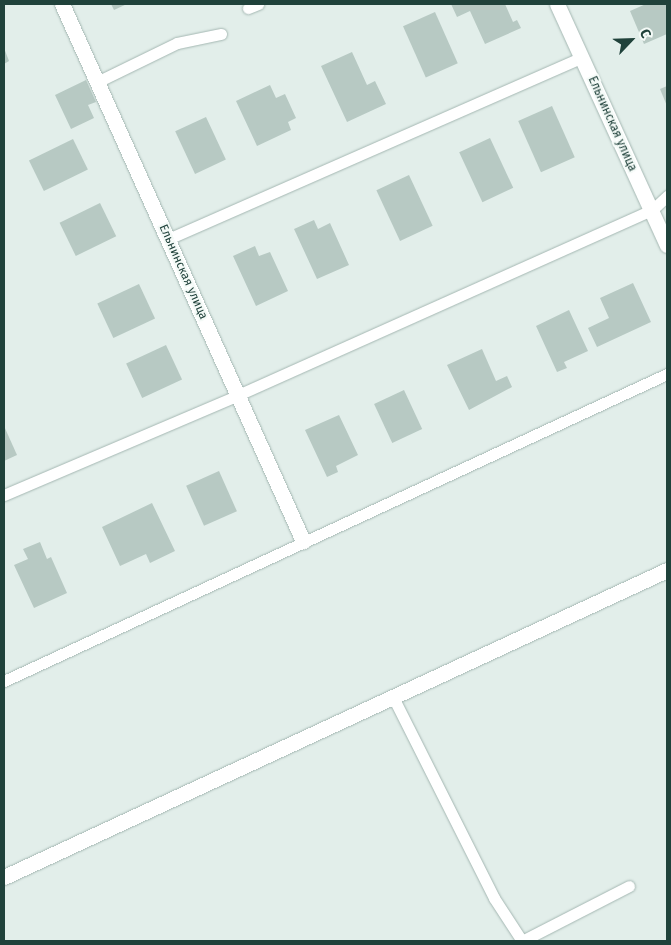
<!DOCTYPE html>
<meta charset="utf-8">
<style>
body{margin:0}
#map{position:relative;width:671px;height:945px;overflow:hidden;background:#e2eeea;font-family:"Fira Sans",sans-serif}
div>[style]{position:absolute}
.building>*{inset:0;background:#b7c9c3;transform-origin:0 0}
.roads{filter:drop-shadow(0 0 1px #a4b7b2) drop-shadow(0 0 1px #a4b7b2)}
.lane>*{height:11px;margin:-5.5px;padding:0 5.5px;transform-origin:5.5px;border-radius:5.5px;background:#fff}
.street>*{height:15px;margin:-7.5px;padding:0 7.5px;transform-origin:7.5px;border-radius:7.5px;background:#fff}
.secondary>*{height:15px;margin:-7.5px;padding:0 7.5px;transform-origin:7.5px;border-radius:7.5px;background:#fff}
span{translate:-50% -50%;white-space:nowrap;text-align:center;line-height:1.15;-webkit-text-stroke:4px #f4faf7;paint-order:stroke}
.street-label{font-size:12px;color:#20423b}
.frame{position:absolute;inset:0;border:5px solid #20423b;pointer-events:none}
.north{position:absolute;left:606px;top:15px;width:50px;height:50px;-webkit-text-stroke:4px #f4faf7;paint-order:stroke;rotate:66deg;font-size:14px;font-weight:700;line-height:20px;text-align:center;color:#20423b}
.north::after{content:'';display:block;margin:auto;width:18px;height:22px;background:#20423b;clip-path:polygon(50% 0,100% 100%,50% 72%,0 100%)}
</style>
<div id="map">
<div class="building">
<i style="clip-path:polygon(111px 4px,127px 4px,114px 10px)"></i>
<i style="clip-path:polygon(451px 4px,505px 4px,513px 22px,517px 20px,521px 28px,485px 44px,470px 11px,457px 17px)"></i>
<i style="clip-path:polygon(646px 4px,667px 4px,667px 34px,644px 44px,630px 11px)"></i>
<i style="left:435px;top:12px;width:56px;height:35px;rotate:66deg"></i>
<i style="clip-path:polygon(4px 48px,9px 61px,4px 64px)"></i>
<i style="clip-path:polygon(352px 52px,367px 85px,375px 81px,386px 104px,347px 122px,321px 66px)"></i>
<i style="clip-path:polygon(86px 80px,96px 102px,88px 105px,94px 118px,71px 129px,55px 95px)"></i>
<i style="clip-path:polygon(270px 85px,276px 98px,285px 94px,296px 118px,288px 122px,291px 130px,257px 146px,236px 101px)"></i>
<i style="clip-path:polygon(667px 86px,667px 106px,660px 89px)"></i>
<i style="left:552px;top:106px;width:56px;height:37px;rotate:66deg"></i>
<i style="left:206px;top:117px;width:47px;height:34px;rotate:65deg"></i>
<i style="left:490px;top:138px;width:55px;height:34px;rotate:65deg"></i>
<i style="left:73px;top:139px;width:34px;height:49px;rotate:64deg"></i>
<i style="left:409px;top:175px;width:56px;height:36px;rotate:65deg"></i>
<i style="left:100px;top:203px;width:37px;height:45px;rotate:64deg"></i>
<i style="clip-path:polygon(314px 220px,318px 229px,330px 223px,349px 265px,317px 279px,294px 229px)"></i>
<i style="clip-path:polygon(255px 246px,259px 256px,270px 252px,288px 291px,256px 306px,233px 256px)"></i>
<i style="clip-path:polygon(633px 283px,651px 322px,597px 347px,588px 328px,609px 318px,600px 298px)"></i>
<i style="left:139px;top:284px;width:38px;height:46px;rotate:65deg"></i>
<i style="clip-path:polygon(569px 310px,588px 351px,564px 362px,567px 368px,557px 372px,536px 326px)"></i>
<i style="left:166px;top:345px;width:38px;height:44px;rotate:65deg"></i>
<i style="clip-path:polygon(482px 349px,496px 381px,507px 376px,512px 387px,469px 410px,447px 365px)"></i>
<i style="left:404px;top:390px;width:43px;height:33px;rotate:65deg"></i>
<i style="clip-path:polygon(339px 415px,358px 455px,336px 466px,338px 472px,327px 477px,305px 430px)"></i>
<i style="clip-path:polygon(4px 426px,17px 455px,4px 461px)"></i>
<i style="left:219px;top:471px;width:44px;height:36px;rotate:66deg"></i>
<i style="clip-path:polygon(152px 503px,175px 551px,150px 563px,146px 554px,120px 566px,102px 527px)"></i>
<i style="clip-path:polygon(40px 542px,47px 559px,51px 557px,67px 593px,34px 608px,14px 565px,28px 559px,23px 549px)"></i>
</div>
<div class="roads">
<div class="lane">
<i style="left:248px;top:8px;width:11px;rotate:-22deg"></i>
<i style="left:97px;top:82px;width:89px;rotate:-26deg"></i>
<i style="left:177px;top:43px;width:45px;rotate:-11.6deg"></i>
<i style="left:168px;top:239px;width:452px;rotate:-23.7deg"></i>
<i style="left:4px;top:495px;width:254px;rotate:-23.1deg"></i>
<i style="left:238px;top:395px;width:453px;rotate:-24.1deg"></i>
<i style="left:652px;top:210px;width:21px;rotate:-43deg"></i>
<i style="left:4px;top:681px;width:731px;rotate:-24.85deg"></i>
<i style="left:393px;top:697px;width:225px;rotate:63.3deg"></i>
<i style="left:494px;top:898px;width:51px;rotate:56.9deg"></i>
<i style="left:524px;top:940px;width:118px;rotate:-27.2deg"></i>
</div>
<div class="street">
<i style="left:62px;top:4px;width:589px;rotate:65.83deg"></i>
<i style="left:557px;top:4px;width:265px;rotate:65.5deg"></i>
</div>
<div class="secondary">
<i style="left:4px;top:877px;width:731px;rotate:-24.85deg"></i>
</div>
</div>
<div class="street-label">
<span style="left:612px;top:124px;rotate:66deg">Ельнинская улица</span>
<span style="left:183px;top:272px;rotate:66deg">Ельнинская улица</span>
</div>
<div class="frame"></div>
<div class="north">С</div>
</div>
